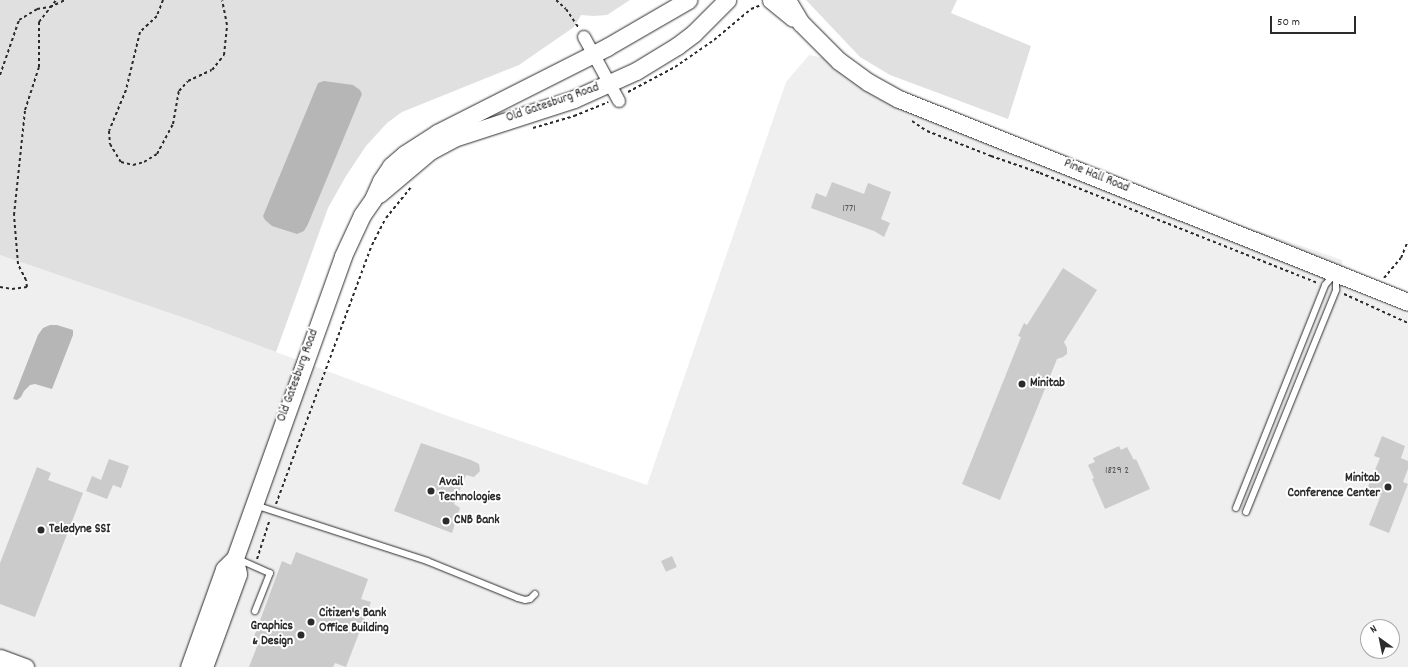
<!DOCTYPE html>
<style>
body{margin:0}
#map{position:relative;width:1408px;height:667px;overflow:hidden;background:#fff;font-family:Dekko,sans-serif}
div>[style]{position:absolute}
.built>*{inset:0;background:#efefef}
.green>*{inset:0;background:#e0e0e0}
.water>*{inset:0;background:#b6b6b6}
.building>*{inset:0;background:#cbcbcb;transform-origin:0 0}
.path>*{height:2px;margin-top:-1px;transform-origin:0;background:repeating-linear-gradient(90deg,#2b2b2b 0 3px,transparent 0 6px)}
.roads{filter:drop-shadow(0 0 1px #2b2b2b) drop-shadow(0 0 1px #2b2b2b)}
.lane>*{height:6px;margin:-3px;padding:0 3px;transform-origin:3px;border-radius:3px;background:#fff}
.street>*{height:12px;margin:-6px;padding:0 6px;transform-origin:6px;border-radius:6px;background:#fff}
.secondary>*{height:17px;margin:-8.5px;padding:0 8.5px;transform-origin:8.5px;border-radius:8.5px;background:#fff}
.dots>*{width:11px;height:11px;translate:-50% -50%;box-sizing:border-box;border:2px solid #fff;border-radius:50%}
span{translate:-50% -50%;white-space:nowrap;text-align:center;line-height:1.15;-webkit-text-stroke:4px #fff;paint-order:stroke}
.number-label{font-size:11px;color:#535353}
.number-label span{-webkit-text-stroke-width:0}
.street-label{font-size:13px;color:#2b2b2b}
.poi-label{font-size:13px;color:#2b2b2b;font-weight:700}
.left{translate:0 -50%;text-align:left}
.right{translate:-100% -50%;text-align:right}
.north{position:absolute;left:1360px;top:619px;width:40px;height:40px;box-sizing:border-box;background:#fff;border:1px solid #aaa;border-radius:50%;rotate:327deg;font-size:11px;font-weight:700;line-height:16px;text-align:center;color:#2b2b2b}
.north::after{content:'';display:block;margin:auto;width:14px;height:18px;background:#2b2b2b;clip-path:polygon(50% 0,100% 100%,50% 72%,0 100%)}
.scale{position:absolute;left:1270px;top:16px;width:86px;height:18px;box-sizing:border-box;border:2px solid #2b2b2b;border-top:0;padding-left:5px;font-size:12px;line-height:14px;white-space:nowrap;color:#2b2b2b;-webkit-text-stroke:3px #fff;paint-order:stroke}
</style>
<div id="map">
<div class="built">
<i style="clip-path:polygon(evenodd,809px 55px,839px 61px,848px 68px,1047px 158px,1342px 260px,1344px 288px,1408px 314px,1408px 667px,0 667px,0 255px,190px 320px,445px 415px,647px 485px,786px 82px,809px 55px,1368px 627px,1392px 627px,1392px 651px,1368px 651px,1368px 627px)"></i>
</div>
<div class="green">
<i style="clip-path:polygon(0 0,630px 0,607px 15px,594px 16px,581px 15px,574px 27px,519px 65px,402px 112px,387px 123px,366px 146px,346px 176px,328px 208px,276px 352px,190px 320px,0 255px)"></i>
<i style="clip-path:polygon(806px 0,957px 0,951px 13px,1031px 46px,1008px 119px,890px 75px,860px 57px)"></i>
</div>
<div class="water">
<i style="clip-path:polygon(324px 81px,353px 85px,360px 90px,362px 94px,308px 224px,304px 231px,297px 234px,272px 226px,265px 220px,263px 216px,318px 83px)"></i>
<i style="clip-path:polygon(50px 325px,57px 325px,73px 330px,73px 335px,52px 389px,35px 384px,30px 385px,24px 391px,21px 397px,17px 400px,13px 399px,38px 335px,43px 328px)"></i>
</div>
<div class="building">
<i style="clip-path:polygon(832px 182px,864px 194px,868px 183px,891px 192px,881px 219px,890px 223px,884px 237px,874px 231px,811px 208px,816px 193px,826px 197px)"></i>
<i style="clip-path:polygon(1063px 268px,1097px 290px,1064px 342px,1067px 348px,1067px 354px,1063px 357px,1057px 359px,1000px 500px,962px 484px,1021px 337px,1018px 336px,1024px 323px,1027px 325px)"></i>
<i style="clip-path:polygon(1382px 436px,1405px 446px,1401px 458px,1408px 461px,1408px 469px,1403px 482px,1408px 484px,1389px 533px,1369px 525px,1381px 495px,1367px 489px,1380px 458px,1374px 456px)"></i>
<i style="clip-path:polygon(421px 443px,471px 460px,479px 464px,480px 471px,474px 477px,466px 475px,454px 504px,460px 508px,452px 533px,394px 511px)"></i>
<i style="clip-path:polygon(1119px 446px,1121px 450px,1127px 447px,1134px 460px,1136px 459px,1150px 489px,1105px 509px,1092px 479px,1094px 478px,1088px 465px,1095px 462px,1093px 458px)"></i>
<i style="clip-path:polygon(109px 459px,129px 466px,121px 488px,113px 485px,107px 499px,86px 491px,92px 476px,101px 480px)"></i>
<i style="clip-path:polygon(37px 467px,51px 473px,48px 480px,83px 493px,35px 617px,0 604px,0 563px)"></i>
<i style="clip-path:polygon(296px 552px,368px 579px,361px 599px,371px 602px,346px 667px,335px 663px,333px 667px,249px 667px,258px 644px,252px 642px,282px 561px,291px 565px)"></i>
<i style="left:672px;top:556px;width:12px;height:12px;rotate:66deg"></i>
</div>
<div class="path">
<i style="left:163px;top:0;width:17px;rotate:111deg"></i>
<i style="left:157px;top:16px;width:23px;rotate:137deg"></i>
<i style="left:140px;top:32px;width:60px;rotate:103.6deg"></i>
<i style="left:126px;top:90px;width:44px;rotate:112.5deg"></i>
<i style="left:109px;top:131px;width:13px;rotate:86deg"></i>
<i style="left:110px;top:144px;width:21px;rotate:59deg"></i>
<i style="left:121px;top:162px;width:12px;rotate:14deg"></i>
<i style="left:133px;top:165px;width:11px;rotate:-15deg"></i>
<i style="left:144px;top:162px;width:15px;rotate:-32deg"></i>
<i style="left:157px;top:154px;width:34px;rotate:-62deg"></i>
<i style="left:173px;top:124px;width:34px;rotate:-80deg"></i>
<i style="left:179px;top:91px;width:13px;rotate:-48deg"></i>
<i style="left:188px;top:81px;width:26px;rotate:-25deg"></i>
<i style="left:212px;top:70px;width:19px;rotate:-51deg"></i>
<i style="left:224px;top:55px;width:30px;rotate:-84deg"></i>
<i style="left:227px;top:25px;width:25px;rotate:-101deg"></i>
<i style="left:556px;top:0;width:13px;rotate:42deg"></i>
<i style="left:566px;top:9px;width:22px;rotate:56deg"></i>
<i style="left:0;top:75px;width:58px;rotate:-70.9deg"></i>
<i style="left:19px;top:20px;width:21px;rotate:-31deg"></i>
<i style="left:37px;top:9px;width:13px;rotate:-9deg"></i>
<i style="left:50px;top:7px;width:17px;rotate:-25deg"></i>
<i style="left:628px;top:92px;width:53px;rotate:-28deg"></i>
<i style="left:675px;top:67px;width:47px;rotate:-34.7deg"></i>
<i style="left:714px;top:40px;width:48px;rotate:-40deg"></i>
<i style="left:751px;top:9px;width:9px;rotate:-21deg"></i>
<i style="left:912px;top:121px;width:18px;rotate:34deg"></i>
<i style="left:927px;top:131px;width:69px;rotate:21.3deg"></i>
<i style="left:991px;top:156px;width:52px;rotate:19.1deg"></i>
<i style="left:1040px;top:173px;width:299px;rotate:21.6deg"></i>
<i style="left:533px;top:128px;width:43px;rotate:-16.3deg"></i>
<i style="left:574px;top:116px;width:37px;rotate:-22deg"></i>
<i style="left:1384px;top:278px;width:26px;rotate:-50deg"></i>
<i style="left:1401px;top:258px;width:18px;rotate:-68deg"></i>
<i style="left:0;top:287px;width:12px;rotate:9deg"></i>
<i style="left:12px;top:289px;width:15px;rotate:-8deg"></i>
<i style="left:27px;top:287px;width:7px;rotate:-98deg"></i>
<i style="left:26px;top:280px;width:18px;rotate:-117deg"></i>
<i style="left:18px;top:264px;width:49px;rotate:-94.7deg"></i>
<i style="left:14px;top:215px;width:106px;rotate:-84deg"></i>
<i style="left:25px;top:110px;width:45px;rotate:-72deg"></i>
<i style="left:39px;top:67px;width:45px;rotate:-90deg"></i>
<i style="left:39px;top:22px;width:28px;rotate:-52deg"></i>
<i style="left:1344px;top:294px;width:70px;rotate:24.4deg"></i>
<i style="left:276px;top:504px;width:276px;rotate:-69.7deg"></i>
<i style="left:372px;top:245px;width:30px;rotate:-63deg"></i>
<i style="left:386px;top:218px;width:41px;rotate:-50.9deg"></i>
<i style="left:257px;top:559px;width:42px;rotate:-72deg"></i>
</div>
<div class="roads">
<div class="lane">
<i style="left:255px;top:505px;width:181px;rotate:18deg"></i>
<i style="left:427px;top:561px;width:98px;rotate:22.1deg"></i>
<i style="left:518px;top:598px;width:7px;rotate:16deg"></i>
<i style="left:525px;top:600px;width:5px;rotate:-11deg"></i>
<i style="left:530px;top:599px;width:7px;rotate:-45deg"></i>
<i style="left:1236px;top:508px;width:240px;rotate:-68.2deg"></i>
<i style="left:1325px;top:285px;width:15px;rotate:-48deg"></i>
<i style="left:1246px;top:512px;width:240px;rotate:-67.9deg"></i>
<i style="left:1336px;top:290px;width:16px;rotate:-90deg"></i>
<i style="left:238px;top:559px;width:35px;rotate:24deg"></i>
<i style="left:270px;top:573px;width:41px;rotate:111.5deg"></i>
</div>
<div class="street">
<i style="left:584px;top:37px;width:73px;rotate:61.3deg"></i>
</div>
<div class="secondary">
<i style="left:771px;top:0;width:28px;rotate:39deg"></i>
<i style="left:787px;top:0;width:27px;rotate:59deg"></i>
<i style="left:801px;top:23px;width:54px;rotate:45deg"></i>
<i style="left:839px;top:61px;width:36px;rotate:36deg"></i>
<i style="left:868px;top:82px;width:35px;rotate:29deg"></i>
<i style="left:899px;top:99px;width:548px;rotate:21.74deg"></i>
<i style="left:379px;top:194px;width:67px;rotate:-40.1deg"></i>
<i style="left:430px;top:151px;width:27px;rotate:-28deg"></i>
<i style="left:454px;top:138px;width:126px;rotate:-18deg"></i>
<i style="left:574px;top:99px;width:68px;rotate:-24.3deg"></i>
<i style="left:636px;top:71px;width:48px;rotate:-31.4deg"></i>
<i style="left:677px;top:46px;width:21px;rotate:-37deg"></i>
<i style="left:694px;top:33px;width:47px;rotate:-45deg"></i>
<i style="left:0;top:658px;width:27px;rotate:20deg"></i>
<i style="left:189px;top:667px;width:104px;rotate:-70.3deg"></i>
<i style="left:224px;top:569px;width:16px;rotate:-45deg"></i>
<i style="left:235px;top:558px;width:321px;rotate:-70.3deg"></i>
<i style="left:343px;top:256px;width:45px;rotate:-65.1deg"></i>
<i style="left:362px;top:215px;width:19px;rotate:-55deg"></i>
<i style="left:373px;top:199px;width:20px;rotate:-66deg"></i>
<i style="left:381px;top:181px;width:18px;rotate:-56deg"></i>
<i style="left:391px;top:166px;width:18px;rotate:-41deg"></i>
<i style="left:405px;top:154px;width:38px;rotate:-33deg"></i>
<i style="left:437px;top:133px;width:191px;rotate:-26.8deg"></i>
<i style="left:607px;top:47px;width:94px;rotate:-30.1deg"></i>
<i style="left:204px;top:667px;width:99px;rotate:-69.9deg"></i>
<i style="left:238px;top:574px;width:16px;rotate:-101deg"></i>
</div>
</div>
<div class="dots">
<i style="left:1022px;top:384px;background:#2b2b2b"></i>
<i style="left:1388px;top:487px;background:#2b2b2b"></i>
<i style="left:431px;top:491px;background:#2b2b2b"></i>
<i style="left:446px;top:521px;background:#2b2b2b"></i>
<i style="left:41px;top:530px;background:#2b2b2b"></i>
<i style="left:311px;top:622px;background:#2b2b2b"></i>
<i style="left:301px;top:635px;background:#2b2b2b"></i>
</div>
<div class="number-label">
<span style="left:849px;top:209px">1771</span>
<span style="left:1117px;top:471px">1829 2</span>
</div>
<div class="street-label">
<span style="left:553px;top:104px;rotate:-19deg">Old Gatesburg Road</span>
<span style="left:1096px;top:177px;rotate:22deg">Pine Hall Road</span>
<span style="left:299px;top:376px;rotate:-70deg">Old Gatesburg Road</span>
</div>
<div class="poi-label">
<span class="left" style="left:1030px;top:384px">Minitab</span>
<span class="right" style="left:1380px;top:487px">Minitab<br>Conference Center</span>
<span class="left" style="left:439px;top:491px">Avail<br>Technologies</span>
<span class="left" style="left:454px;top:521px">CNB Bank</span>
<span class="left" style="left:49px;top:530px">Teledyne SSI</span>
<span class="left" style="left:319px;top:622px">Citizen's Bank<br>Office Building</span>
<span class="right" style="left:293px;top:635px">Graphics<br>&amp; Design</span>
</div>
<div class="north">N</div>
<div class="scale">50 m</div>
</div>
